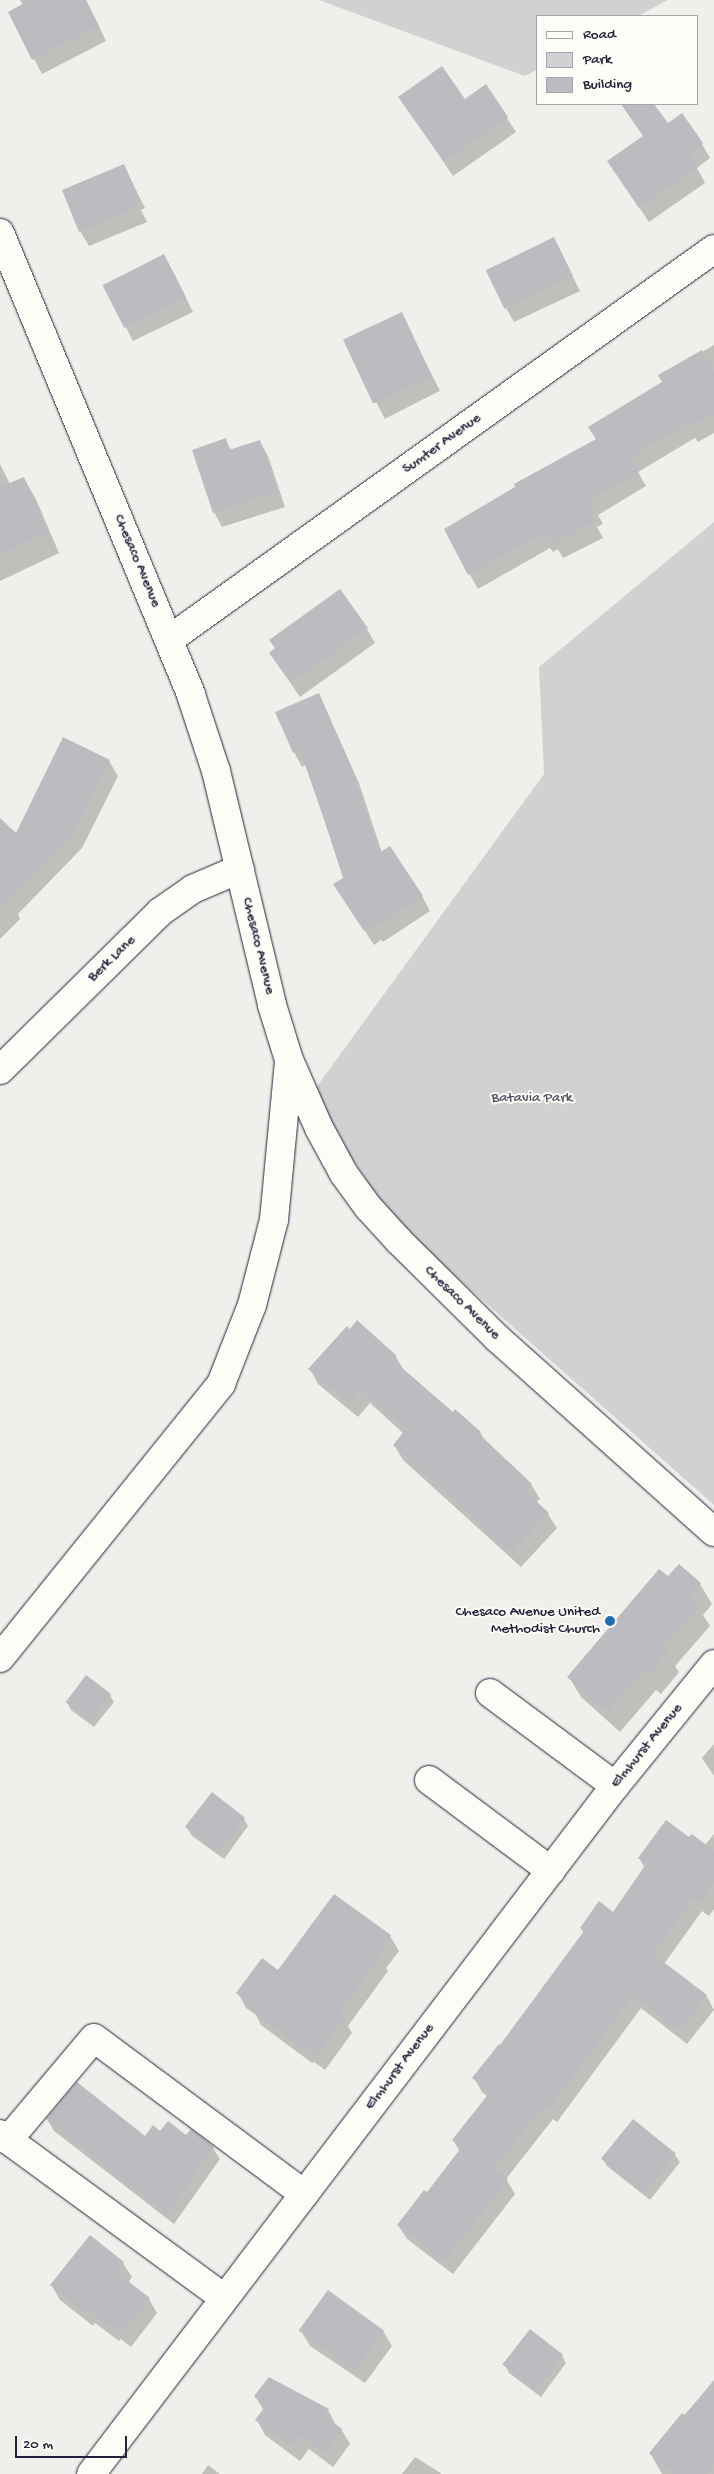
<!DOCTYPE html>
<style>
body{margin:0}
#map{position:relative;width:714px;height:2474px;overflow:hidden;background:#f0efec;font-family:"Gochi Hand",sans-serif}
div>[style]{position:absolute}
.green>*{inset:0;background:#d2d1d1}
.shadow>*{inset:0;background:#0003;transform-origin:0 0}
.building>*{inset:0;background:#bcbcc0;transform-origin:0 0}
.roads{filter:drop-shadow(0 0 1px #22223b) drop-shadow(0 0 1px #22223b)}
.minor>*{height:28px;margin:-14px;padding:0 14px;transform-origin:14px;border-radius:14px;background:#fdfcf7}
.dots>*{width:14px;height:14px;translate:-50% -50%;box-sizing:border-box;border:2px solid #fdfcf7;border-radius:50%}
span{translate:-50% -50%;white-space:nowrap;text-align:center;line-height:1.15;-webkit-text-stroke:4px #fdfcf7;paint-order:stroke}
.street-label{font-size:15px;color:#22223b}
.park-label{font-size:15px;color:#575768}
.poi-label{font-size:15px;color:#22223b}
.right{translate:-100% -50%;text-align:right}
.legend{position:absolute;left:536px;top:15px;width:162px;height:90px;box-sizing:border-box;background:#fdfcf7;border:1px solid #a5a5ac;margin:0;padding:6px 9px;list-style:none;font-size:15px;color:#22223b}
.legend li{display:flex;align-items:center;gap:10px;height:25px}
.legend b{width:25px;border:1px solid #a5a5ac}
.scale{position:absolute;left:15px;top:2436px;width:112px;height:22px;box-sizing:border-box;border:2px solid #22223b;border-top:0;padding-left:6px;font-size:15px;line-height:18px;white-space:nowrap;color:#22223b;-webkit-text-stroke:4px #fdfcf7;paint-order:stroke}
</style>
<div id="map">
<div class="green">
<i style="clip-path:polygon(319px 0,668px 0,638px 16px,538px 16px,538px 69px,525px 76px)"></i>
<i style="clip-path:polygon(714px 522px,714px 1505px,410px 1236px,381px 1201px,333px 1131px,315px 1089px,544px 774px,539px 667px)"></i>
</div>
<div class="shadow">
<i style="clip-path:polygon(20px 0,86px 0,106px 41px,42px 74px,9px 12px,23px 5px)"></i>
<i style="clip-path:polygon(486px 86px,516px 132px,453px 176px,400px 97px,465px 101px)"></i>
<i style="clip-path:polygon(621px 104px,653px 104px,668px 125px,702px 144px,710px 158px,697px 168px,705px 183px,649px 222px,609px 162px,644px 137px)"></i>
<i style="clip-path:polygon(124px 166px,145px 208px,141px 210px,147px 222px,89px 246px,80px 231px)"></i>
<i style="clip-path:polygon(554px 239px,580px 291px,514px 322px,506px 308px)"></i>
<i style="clip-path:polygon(174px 274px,193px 312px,133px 341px,104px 284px)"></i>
<i style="left:401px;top:314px;width:86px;height:62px;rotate:63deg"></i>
<i style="clip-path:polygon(714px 345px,714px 433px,698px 442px,695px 438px,638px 472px,646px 486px,598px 515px,603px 524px,597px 527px,603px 538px,563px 558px,558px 549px,553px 552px,550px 548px,478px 589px,445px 530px,597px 440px,664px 383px,660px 376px)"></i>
<i style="clip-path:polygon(225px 440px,232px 451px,260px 442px,268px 456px,285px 507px,222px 527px,214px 512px)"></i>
<i style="clip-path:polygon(0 464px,10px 484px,24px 479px,36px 499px,59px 553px,0 581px)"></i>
<i style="clip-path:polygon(367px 629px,375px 643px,300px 697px,270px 653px,276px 649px)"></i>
<i style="clip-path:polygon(319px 695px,359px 783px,382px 853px,422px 896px,430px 911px,383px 942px,381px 940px,374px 945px,344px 899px,344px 879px,306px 765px,302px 767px,294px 752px)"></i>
<i style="clip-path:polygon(109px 761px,118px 776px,82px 848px,18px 914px,20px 919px,0 939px,0 829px,16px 836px)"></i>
<i style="clip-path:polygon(396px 1357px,405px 1372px,453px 1413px,480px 1432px,485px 1441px,531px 1484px,540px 1499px,536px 1503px,548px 1514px,557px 1528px,521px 1567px,403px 1460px,394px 1445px,404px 1434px,370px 1403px,358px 1417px,318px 1384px,310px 1369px)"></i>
<i style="clip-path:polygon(668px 1578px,700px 1584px,712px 1604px,703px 1615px,710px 1626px,675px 1666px,679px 1672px,661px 1694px,656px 1690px,620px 1732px,581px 1697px,569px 1677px)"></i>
<i style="clip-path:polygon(110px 1695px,114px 1702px,94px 1727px,71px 1710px,67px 1702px)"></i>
<i style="clip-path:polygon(714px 1744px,714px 1776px,702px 1758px)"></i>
<i style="clip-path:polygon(244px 1819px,248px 1826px,224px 1859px,192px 1836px,187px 1828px)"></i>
<i style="clip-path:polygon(714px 1834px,714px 1909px,709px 1916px,702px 1911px,664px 1964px,706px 1995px,714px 2010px,687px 2044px,641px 2008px,557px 2122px,553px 2119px,506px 2179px,515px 2194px,453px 2274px,407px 2239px,398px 2225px,427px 2194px,460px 2152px,453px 2140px,488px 2097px,482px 2092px,474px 2078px,501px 2047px,584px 1933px,581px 1928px,613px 1913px,645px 1868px,639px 1858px,689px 1839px,705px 1845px)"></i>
<i style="clip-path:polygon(334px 1895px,390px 1936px,399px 1951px,386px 1968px,388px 1971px,348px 2026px,352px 2033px,325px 2070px,314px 2062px,312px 2063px,261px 2025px,256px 2015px,246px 2008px,238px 1993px,278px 1971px)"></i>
<i style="clip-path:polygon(47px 2119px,145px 2138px,160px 2133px,187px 2137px,213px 2148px,220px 2159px,174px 2224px,54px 2131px)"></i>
<i style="clip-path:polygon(675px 2155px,680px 2162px,650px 2200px,607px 2166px,603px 2159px)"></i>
<i style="clip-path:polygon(123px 2263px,132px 2277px,128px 2283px,149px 2299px,157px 2313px,131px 2347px,121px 2339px,119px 2341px,95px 2323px,93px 2326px,60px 2300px,52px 2286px)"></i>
<i style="clip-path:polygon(301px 2331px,383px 2331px,392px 2346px,365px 2383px,310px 2346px)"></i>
<i style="clip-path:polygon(562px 2356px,566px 2363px,541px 2397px,509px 2373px,505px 2365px)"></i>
<i style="clip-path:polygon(714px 2382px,714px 2474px,662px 2474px,650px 2453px)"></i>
<i style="clip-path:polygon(256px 2397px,328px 2410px,336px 2425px,341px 2429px,350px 2444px,333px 2467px,309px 2449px,300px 2461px,265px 2435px,257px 2420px,264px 2411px)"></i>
<i style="clip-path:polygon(415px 2457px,442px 2474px,402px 2474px)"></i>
<i style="clip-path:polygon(208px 2465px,220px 2474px,202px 2474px)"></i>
</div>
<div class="building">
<i style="clip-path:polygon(30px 0,86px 0,99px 26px,32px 60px,8px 12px)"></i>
<i style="clip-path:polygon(442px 66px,465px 99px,486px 84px,508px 117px,444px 162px,398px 97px)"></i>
<i style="clip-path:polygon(621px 104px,654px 104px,668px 123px,682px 113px,703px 143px,688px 153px,698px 167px,639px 208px,607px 161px,643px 136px)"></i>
<i style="clip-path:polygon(124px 164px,137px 193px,134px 195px,139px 207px,79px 232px,62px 190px)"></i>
<i style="left:554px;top:237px;width:43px;height:76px;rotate:64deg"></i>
<i style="left:164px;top:254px;width:48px;height:69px;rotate:63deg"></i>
<i style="left:402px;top:312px;width:71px;height:65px;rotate:65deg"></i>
<i style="clip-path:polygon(702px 350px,714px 371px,714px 414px,688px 428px,686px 424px,631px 457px,639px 471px,591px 500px,596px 508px,589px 512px,595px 522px,553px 544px,548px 535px,543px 538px,541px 534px,468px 575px,444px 529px,515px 487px,514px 484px,596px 439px,588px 427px,662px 382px,658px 375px)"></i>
<i style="clip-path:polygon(226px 438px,229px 450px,260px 440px,277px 492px,213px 513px,192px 450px)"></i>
<i style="clip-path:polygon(24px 477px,48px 532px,0 555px,0 487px)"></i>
<i style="clip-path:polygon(340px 589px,368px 628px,291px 683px,269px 653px,275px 648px,269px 640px)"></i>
<i style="clip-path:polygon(319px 693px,351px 766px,379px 853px,390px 846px,423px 896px,373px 928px,372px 926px,364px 931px,333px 884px,343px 878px,326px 825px,300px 750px,293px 753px,275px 712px)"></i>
<i style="clip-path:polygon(63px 737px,110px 760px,74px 833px,0 909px,0 818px,16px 833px)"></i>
<i style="clip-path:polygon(357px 1320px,397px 1356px,393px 1360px,453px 1412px,455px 1409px,481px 1432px,479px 1434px,532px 1484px,525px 1491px,549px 1513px,512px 1553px,393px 1445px,406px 1429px,361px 1389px,349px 1403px,308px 1369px,347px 1326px,350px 1329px)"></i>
<i style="clip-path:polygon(679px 1564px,701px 1583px,690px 1596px,699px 1605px,663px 1646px,668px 1651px,649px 1674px,644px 1670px,608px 1712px,567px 1677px,659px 1569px,668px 1576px)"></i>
<i style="left:86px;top:1675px;width:31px;height:34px;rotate:37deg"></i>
<i style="left:212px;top:1792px;width:42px;height:44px;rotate:38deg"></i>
<i style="clip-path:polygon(666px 1820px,689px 1837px,692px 1834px,714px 1851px,714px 1883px,700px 1903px,693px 1898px,653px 1954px,707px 1995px,679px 2031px,633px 1995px,549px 2109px,544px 2105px,494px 2169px,508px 2179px,445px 2261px,397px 2225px,424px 2190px,427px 2192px,461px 2148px,452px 2140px,490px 2092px,472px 2078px,499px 2044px,500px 2045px,584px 1931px,580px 1928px,599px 1901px,613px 1912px,646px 1864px,638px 1858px)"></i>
<i style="clip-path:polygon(334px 1894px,391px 1935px,378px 1954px,380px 1956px,339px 2013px,345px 2018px,316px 2056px,305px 2048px,303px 2049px,251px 2010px,254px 2007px,236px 1993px,262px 1958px,278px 1970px)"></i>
<i style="clip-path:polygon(77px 2082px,145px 2136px,153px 2125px,160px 2131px,168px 2121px,186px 2135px,191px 2129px,214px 2147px,190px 2180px,191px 2182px,167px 2214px,46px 2119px)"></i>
<i style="left:633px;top:2119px;width:55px;height:51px;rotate:39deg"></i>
<i style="clip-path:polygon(90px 2235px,124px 2262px,116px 2272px,150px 2298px,122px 2333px,112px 2325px,110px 2327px,86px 2309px,84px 2312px,50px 2285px)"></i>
<i style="left:328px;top:2290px;width:69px;height:50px;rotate:36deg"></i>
<i style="left:530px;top:2329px;width:42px;height:45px;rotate:38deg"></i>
<i style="clip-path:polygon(269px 2377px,329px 2409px,324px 2415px,342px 2429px,324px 2453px,300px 2435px,291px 2447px,255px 2420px,265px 2407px,254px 2396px)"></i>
<i style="clip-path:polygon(714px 2380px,714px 2464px,706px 2474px,674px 2474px,649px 2453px,682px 2413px,685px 2415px)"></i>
</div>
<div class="roads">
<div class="minor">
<i style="left:0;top:233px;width:500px;rotate:67.5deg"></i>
<i style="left:191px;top:695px;width:80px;rotate:71.8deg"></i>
<i style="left:216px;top:771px;width:241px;rotate:76.5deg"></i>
<i style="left:272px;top:1005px;width:58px;rotate:72.8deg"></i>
<i style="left:289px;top:1060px;width:74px;rotate:66.2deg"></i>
<i style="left:319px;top:1128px;width:52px;rotate:61.5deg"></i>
<i style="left:344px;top:1174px;width:41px;rotate:54deg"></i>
<i style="left:368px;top:1207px;width:46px;rotate:47.6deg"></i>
<i style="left:399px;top:1241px;width:138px;rotate:44.7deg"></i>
<i style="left:497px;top:1338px;width:291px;rotate:41.8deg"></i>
<i style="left:170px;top:639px;width:669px;rotate:-35.64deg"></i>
<i style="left:0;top:1070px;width:225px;rotate:-44.6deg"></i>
<i style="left:160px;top:912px;width:40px;rotate:-34.9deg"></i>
<i style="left:193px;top:889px;width:51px;rotate:-23.1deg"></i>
<i style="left:0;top:1658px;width:352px;rotate:-51.1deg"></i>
<i style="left:221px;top:1384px;width:85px;rotate:-68.6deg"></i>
<i style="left:252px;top:1305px;width:88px;rotate:-75.5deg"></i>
<i style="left:274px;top:1220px;width:160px;rotate:-84.6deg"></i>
<i style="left:490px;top:1693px;width:156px;rotate:36.6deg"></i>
<i style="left:429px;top:1780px;width:152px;rotate:36.7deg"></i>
<i style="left:0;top:2134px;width:278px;rotate:36.2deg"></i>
<i style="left:8px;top:2140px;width:133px;rotate:-49.9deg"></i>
<i style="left:94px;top:2038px;width:262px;rotate:36.6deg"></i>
<i style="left:91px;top:2474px;width:865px;rotate:-52.71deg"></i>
<i style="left:615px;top:1786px;width:157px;rotate:-50.9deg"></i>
</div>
</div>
<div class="dots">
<i style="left:610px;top:1621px;background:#1f6fb2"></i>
</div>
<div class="street-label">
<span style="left:442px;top:444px;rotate:-36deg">Sumter Avenue</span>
<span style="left:137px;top:561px;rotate:67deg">Chesaco Avenue</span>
<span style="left:258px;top:946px;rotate:76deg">Chesaco Avenue</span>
<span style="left:112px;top:959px;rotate:-44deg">Berk Lane</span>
<span style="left:462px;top:1303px;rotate:44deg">Chesaco Avenue</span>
<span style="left:647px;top:1746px;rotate:-51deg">Elmhurst Avenue</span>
<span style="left:400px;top:2067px;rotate:-53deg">Elmhurst Avenue</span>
</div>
<div class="park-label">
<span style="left:532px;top:1099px">Batavia Park</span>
</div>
<div class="poi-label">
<span class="right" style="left:600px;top:1621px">Chesaco Avenue United<br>Methodist Church</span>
</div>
<ul class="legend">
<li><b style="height:6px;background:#fdfcf7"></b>Road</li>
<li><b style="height:14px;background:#d2d1d1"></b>Park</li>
<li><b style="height:14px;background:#bcbcc0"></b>Building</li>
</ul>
<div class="scale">20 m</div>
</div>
